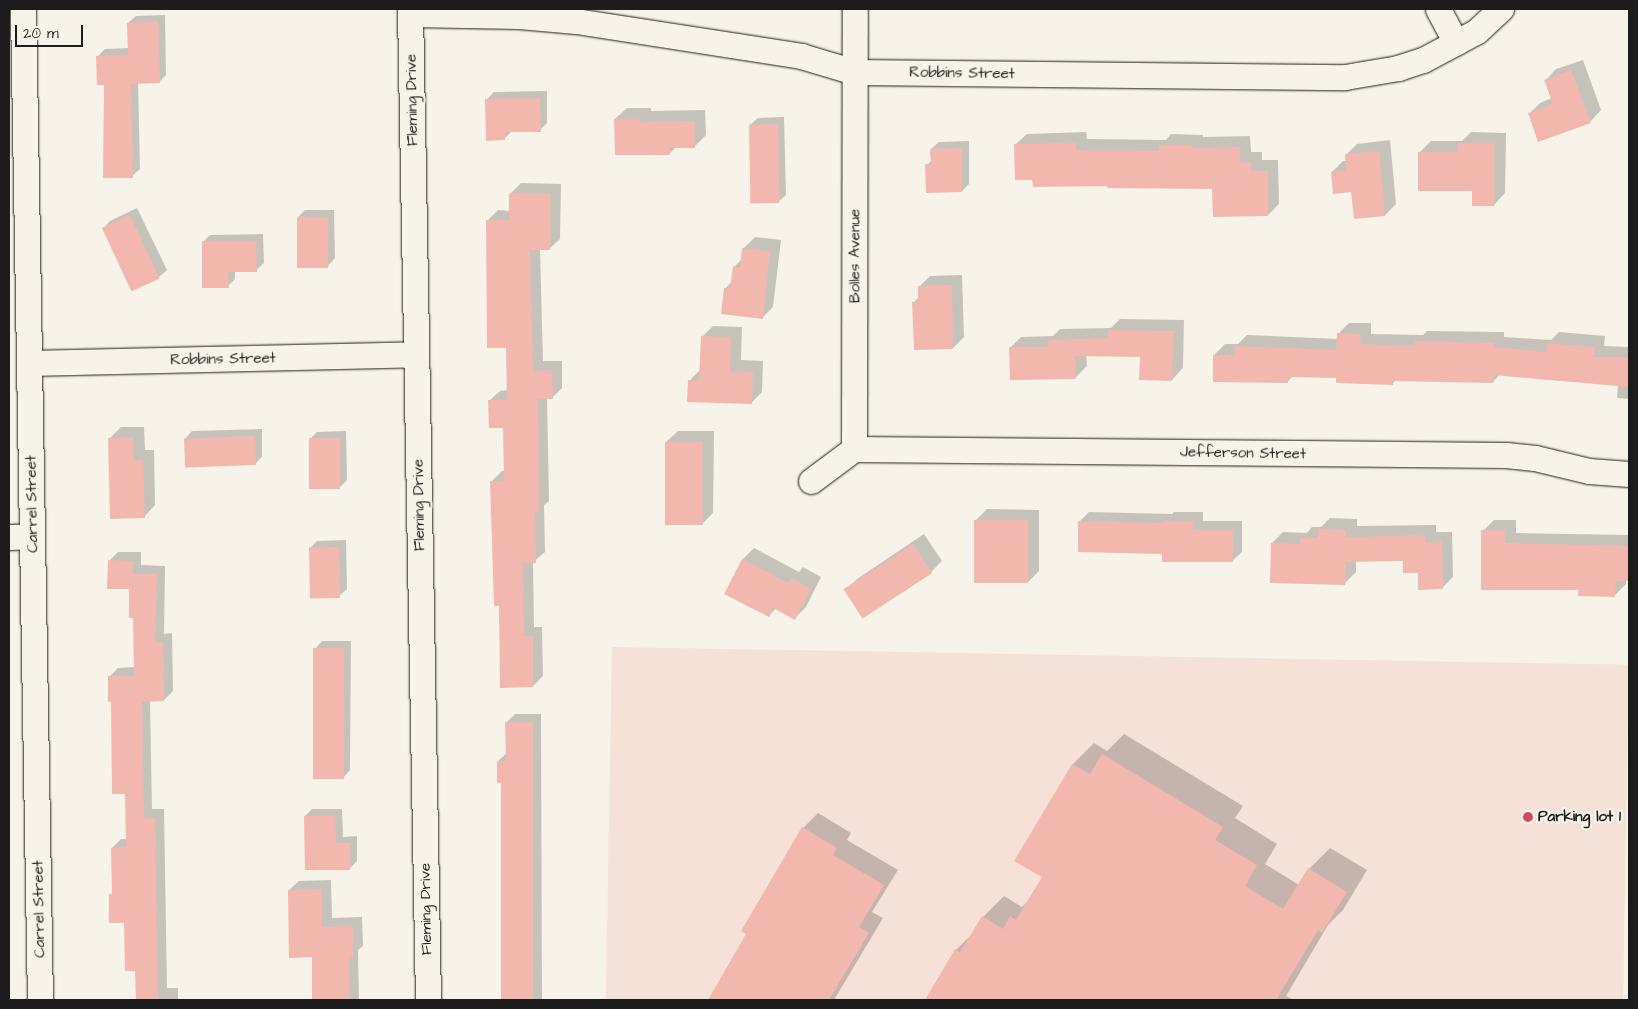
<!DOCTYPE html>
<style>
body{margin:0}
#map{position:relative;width:1638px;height:1009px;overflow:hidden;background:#f7f3e8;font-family:"Architects Daughter",sans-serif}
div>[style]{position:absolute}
.built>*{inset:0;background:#f6e1d6;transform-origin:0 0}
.shadow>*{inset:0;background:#0003}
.building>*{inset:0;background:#f2b8ad;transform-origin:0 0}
.roads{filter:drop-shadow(0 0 1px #1c1c1c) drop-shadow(0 0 1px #1c1c1c)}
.street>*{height:25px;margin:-12.5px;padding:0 12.5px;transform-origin:12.5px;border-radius:12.5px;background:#f7f3e8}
.dots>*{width:14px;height:14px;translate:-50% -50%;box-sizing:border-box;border:2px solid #f7f3e8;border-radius:50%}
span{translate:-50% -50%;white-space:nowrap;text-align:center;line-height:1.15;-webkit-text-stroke:4.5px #f7f3e8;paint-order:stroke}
.street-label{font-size:15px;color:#1c1c1c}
.poi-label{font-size:15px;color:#1c1c1c;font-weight:700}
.left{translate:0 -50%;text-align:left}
.frame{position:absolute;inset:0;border:10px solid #1c1c1c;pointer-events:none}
.scale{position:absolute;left:15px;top:25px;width:68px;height:22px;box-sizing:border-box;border:2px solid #1c1c1c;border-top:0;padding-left:6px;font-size:15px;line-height:18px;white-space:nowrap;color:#1c1c1c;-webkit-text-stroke:4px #f7f3e8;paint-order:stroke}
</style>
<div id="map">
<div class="built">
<i style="left:612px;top:647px;width:1017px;height:353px;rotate:1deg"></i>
</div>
<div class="shadow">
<i style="clip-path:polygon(165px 15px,166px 75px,159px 82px,138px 83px,140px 169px,132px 176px,98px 56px,105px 49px,129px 48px,128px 23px,136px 16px)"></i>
<i style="clip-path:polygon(1583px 60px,1601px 110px,1590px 122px,1529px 114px,1540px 103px,1552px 98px,1545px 81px,1556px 69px)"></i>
<i style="clip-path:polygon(547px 91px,547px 123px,540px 130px,511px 132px,504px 139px,487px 99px,494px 92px)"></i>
<i style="clip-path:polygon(627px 108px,651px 108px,651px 111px,705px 110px,706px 135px,695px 146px,676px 147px,670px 153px,615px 119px)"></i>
<i style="clip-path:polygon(784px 117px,786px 195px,778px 202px,750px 125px,758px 118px)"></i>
<i style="clip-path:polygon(1086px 132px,1087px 139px,1166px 140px,1171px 134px,1203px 135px,1203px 137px,1250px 136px,1251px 152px,1262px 152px,1262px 160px,1278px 160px,1279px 204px,1268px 215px,1213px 188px,1033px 179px,1015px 145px,1027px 134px)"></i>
<i style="clip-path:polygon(1471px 132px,1506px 133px,1505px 193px,1494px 205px,1420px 152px,1431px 141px,1462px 141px)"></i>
<i style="clip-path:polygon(1390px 140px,1396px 204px,1385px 215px,1352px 191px,1332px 172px,1343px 161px,1346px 161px,1346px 155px,1357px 144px)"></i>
<i style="clip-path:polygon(969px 141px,969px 184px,962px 191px,927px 165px,932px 160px,931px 149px,939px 142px)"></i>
<i style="clip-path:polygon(521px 183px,561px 184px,560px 239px,549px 249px,540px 249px,543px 361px,562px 361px,562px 388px,552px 398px,547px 398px,549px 501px,544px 505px,545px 552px,533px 562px,534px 627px,542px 627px,543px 676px,533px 686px,500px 605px,492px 481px,502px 471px,505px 471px,504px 427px,489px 401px,500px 391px,508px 390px,507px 346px,487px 221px,498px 210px,510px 211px,511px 193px)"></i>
<i style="clip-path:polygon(137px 208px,167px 270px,159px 277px,103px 229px,110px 221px)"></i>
<i style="clip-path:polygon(305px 210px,334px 210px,335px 258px,328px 266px,298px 217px)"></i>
<i style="clip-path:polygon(263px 234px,264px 263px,256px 270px,235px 271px,235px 279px,228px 286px,203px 242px,210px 235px)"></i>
<i style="clip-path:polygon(755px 237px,781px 240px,773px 307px,762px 318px,725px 289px,732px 281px,734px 267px,742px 259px,744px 248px)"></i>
<i style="clip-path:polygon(962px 275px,964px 337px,953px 348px,913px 303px,919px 297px,919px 287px,930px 276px)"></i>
<i style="clip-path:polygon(1120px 319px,1184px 320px,1183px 368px,1172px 380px,1141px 355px,1086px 354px,1087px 366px,1076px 377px,1010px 348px,1021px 337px,1053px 336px,1060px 329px,1111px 328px)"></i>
<i style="clip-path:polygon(1349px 323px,1371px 323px,1371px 334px,1423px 335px,1427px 331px,1504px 332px,1504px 337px,1551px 340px,1559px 332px,1605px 336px,1604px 346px,1629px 347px,1629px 399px,1617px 398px,1618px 384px,1500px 374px,1493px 382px,1396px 380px,1393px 383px,1338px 376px,1293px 376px,1287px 382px,1214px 355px,1225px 344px,1238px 344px,1247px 335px,1338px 339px,1338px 334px)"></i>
<i style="clip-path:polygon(713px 326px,742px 327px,741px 360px,763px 361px,762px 392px,751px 403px,689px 381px,700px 370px,702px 337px)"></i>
<i style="clip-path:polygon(121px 427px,144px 427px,145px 450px,154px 450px,155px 505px,144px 517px,110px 438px)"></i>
<i style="clip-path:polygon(262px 429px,262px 457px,255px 464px,185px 439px,192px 431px)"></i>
<i style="clip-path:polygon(346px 431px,347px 480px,340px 487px,310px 439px,317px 432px)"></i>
<i style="clip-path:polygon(678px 431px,714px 431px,713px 513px,702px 524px,666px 442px)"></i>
<i style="clip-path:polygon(987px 509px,1039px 510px,1039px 571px,1028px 582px,976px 520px)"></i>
<i style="clip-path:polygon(1089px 512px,1172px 514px,1174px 512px,1203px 512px,1203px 521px,1242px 521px,1242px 552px,1232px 561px,1079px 522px)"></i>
<i style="clip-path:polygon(1330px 518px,1357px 519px,1357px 526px,1436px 525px,1436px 532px,1452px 532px,1453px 577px,1442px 588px,1404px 560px,1356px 561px,1356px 572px,1344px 584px,1272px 543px,1283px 532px,1307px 533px,1312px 527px,1321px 527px)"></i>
<i style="clip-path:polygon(1494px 520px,1516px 520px,1516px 533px,1629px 535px,1629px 580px,1626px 580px,1626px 584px,1615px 595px,1579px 589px,1483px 531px)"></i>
<i style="clip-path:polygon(924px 534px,942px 561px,931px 572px,846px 590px,857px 579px)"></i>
<i style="clip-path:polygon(346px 540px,347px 589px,339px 596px,310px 548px,317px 541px)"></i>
<i style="clip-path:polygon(754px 548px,799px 572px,803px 567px,821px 577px,806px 607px,795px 618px,776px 608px,769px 616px,726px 593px,743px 559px)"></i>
<i style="clip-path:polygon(118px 552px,141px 552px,141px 565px,165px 566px,164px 634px,172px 633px,173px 691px,164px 700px,150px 700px,152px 809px,164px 809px,167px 988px,178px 988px,178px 1000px,137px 1000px,136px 970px,125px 922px,110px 895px,113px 892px,112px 848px,121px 839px,127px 839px,126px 793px,109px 677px,118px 668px,135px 667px,134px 616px,131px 588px,109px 561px)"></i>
<i style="clip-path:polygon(322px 641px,351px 641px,350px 770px,343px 778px,315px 649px)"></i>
<i style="clip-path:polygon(515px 714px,541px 714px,542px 1000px,504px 1000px,503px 782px,498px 761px,507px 753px,506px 723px)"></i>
<i style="clip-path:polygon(1124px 734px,1243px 806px,1235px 818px,1277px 844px,1265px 864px,1299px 885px,1309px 869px,1330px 848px,1367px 870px,1343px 910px,1328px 925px,1286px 996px,1294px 1000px,926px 1000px,956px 950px,972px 934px,983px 917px,1004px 896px,1022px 907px,1031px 898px,1043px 877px,1016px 860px,1073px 764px,1094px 743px,1107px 751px)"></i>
<i style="clip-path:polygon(312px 809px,342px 809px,343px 837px,357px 836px,357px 861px,350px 868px,305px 816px)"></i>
<i style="clip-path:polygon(818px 813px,851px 833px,847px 840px,898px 870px,872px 912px,883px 918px,834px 1000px,709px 1000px,748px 934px,803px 828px)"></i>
<i style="clip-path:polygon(331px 880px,332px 918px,362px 917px,363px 946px,358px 950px,359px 1000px,313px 1000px,313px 956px,289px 890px,299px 881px)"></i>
</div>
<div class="building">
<i style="clip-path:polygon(158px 21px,160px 83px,131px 84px,133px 178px,103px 178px,104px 85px,97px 85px,96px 56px,128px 55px,127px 23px)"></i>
<i style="clip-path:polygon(1571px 70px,1591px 123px,1538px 142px,1528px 113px,1553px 104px,1544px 80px)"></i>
<i style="clip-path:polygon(540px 98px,541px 132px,505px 132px,505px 140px,486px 141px,485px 99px)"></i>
<i style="clip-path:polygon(640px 118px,640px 122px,695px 121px,695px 148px,670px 148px,670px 155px,615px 155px,614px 119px)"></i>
<i style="left:778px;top:124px;width:79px;height:29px;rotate:89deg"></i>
<i style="clip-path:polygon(1076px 143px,1076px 150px,1159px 151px,1159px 145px,1192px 145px,1192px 148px,1240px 147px,1240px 162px,1251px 162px,1251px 171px,1268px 171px,1268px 216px,1213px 217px,1212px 189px,1107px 188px,1107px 186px,1033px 187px,1032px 180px,1015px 180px,1014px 144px)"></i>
<i style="clip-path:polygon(1458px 143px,1495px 143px,1494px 206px,1472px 206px,1472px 191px,1418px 191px,1418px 152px,1458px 152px)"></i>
<i style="clip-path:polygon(962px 148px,962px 192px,926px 193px,925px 164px,931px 164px,930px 149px)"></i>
<i style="clip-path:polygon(1379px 151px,1385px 216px,1354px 219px,1351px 192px,1333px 194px,1331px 172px,1346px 170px,1345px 154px)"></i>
<i style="clip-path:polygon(509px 193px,551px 194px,550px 250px,530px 250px,533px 371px,552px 370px,553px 399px,538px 399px,539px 512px,535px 512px,536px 563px,523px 563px,524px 636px,533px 636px,533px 687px,500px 688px,499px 606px,494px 606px,490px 481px,504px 481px,503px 428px,489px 428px,488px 400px,507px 400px,506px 348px,487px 348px,486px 220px,509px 220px)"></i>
<i style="left:130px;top:215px;width:70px;height:31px;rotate:65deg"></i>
<i style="left:297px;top:217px;width:31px;height:51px"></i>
<i style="clip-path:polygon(202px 241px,256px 241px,257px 272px,228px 272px,229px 288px,202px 288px)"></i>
<i style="clip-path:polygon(742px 248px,770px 251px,763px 319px,721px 314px,724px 288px,730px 289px,733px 266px,740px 268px)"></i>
<i style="clip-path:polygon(952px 285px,953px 349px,914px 350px,912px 302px,918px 302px,918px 286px)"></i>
<i style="clip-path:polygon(1108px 330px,1174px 331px,1172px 381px,1139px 380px,1140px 357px,1075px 356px,1076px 379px,1010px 380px,1009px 347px,1048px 347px,1048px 340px,1107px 338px)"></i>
<i style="clip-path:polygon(1337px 333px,1361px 334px,1360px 344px,1415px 346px,1415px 341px,1494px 343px,1494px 347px,1546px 352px,1547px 343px,1595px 347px,1594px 357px,1629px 357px,1629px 387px,1493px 375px,1493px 383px,1393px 381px,1393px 385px,1336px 383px,1336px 378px,1288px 377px,1288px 383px,1213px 382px,1213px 355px,1235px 355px,1235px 346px,1336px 350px)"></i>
<i style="clip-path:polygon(701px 336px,731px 337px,730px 371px,753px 372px,752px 404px,687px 402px,688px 380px,699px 381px)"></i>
<i style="left:255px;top:436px;width:29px;height:71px;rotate:88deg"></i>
<i style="clip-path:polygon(133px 437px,134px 461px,143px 460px,145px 518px,110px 519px,108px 438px)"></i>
<i style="left:309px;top:438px;width:31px;height:51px"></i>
<i style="left:665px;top:442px;width:38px;height:83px"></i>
<i style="left:974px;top:520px;width:54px;height:63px"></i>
<i style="clip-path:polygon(1078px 521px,1163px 523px,1163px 521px,1193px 521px,1193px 530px,1233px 530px,1233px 562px,1162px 562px,1162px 554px,1078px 552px)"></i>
<i style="clip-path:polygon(1318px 529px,1346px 530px,1346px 537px,1425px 535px,1426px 543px,1442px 542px,1443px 589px,1418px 590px,1418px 573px,1403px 573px,1403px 561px,1346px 562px,1345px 585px,1270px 583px,1271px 543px,1300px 544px,1300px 538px,1318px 538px)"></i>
<i style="clip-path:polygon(1481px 530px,1505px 530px,1505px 543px,1629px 546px,1629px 581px,1616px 581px,1615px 597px,1578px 596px,1578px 590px,1481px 590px)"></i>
<i style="left:913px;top:544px;width:35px;height:83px;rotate:57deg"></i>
<i style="left:339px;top:547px;width:51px;height:30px;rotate:89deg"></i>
<i style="clip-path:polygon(742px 559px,788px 583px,791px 578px,811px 588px,795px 620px,773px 608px,769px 617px,724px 594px)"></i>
<i style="clip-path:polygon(108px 560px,133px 561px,133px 574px,157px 574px,155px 642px,163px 642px,164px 701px,142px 702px,144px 818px,155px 818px,158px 1000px,136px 1000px,135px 971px,125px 971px,124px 923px,109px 923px,109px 894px,112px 894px,111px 848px,126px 847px,125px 794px,112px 794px,111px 702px,108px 702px,108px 676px,134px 676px,133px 618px,129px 618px,129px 589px,107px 589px)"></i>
<i style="left:313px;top:648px;width:31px;height:131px"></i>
<i style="clip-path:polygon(505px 722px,533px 722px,533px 1000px,501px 1000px,501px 783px,497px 783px,497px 761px,506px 761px)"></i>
<i style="clip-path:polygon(1102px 754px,1223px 827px,1215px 840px,1257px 865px,1245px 886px,1283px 909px,1308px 868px,1347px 892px,1322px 933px,1318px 930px,1276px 1000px,925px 1000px,955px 949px,960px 952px,982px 916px,1003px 929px,1010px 916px,1016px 920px,1042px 877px,1014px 861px,1072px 764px,1090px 774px)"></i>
<i style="clip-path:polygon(335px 815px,336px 843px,350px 843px,350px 870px,305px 870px,304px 816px)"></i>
<i style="clip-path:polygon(802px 827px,837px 848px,833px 855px,884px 885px,859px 927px,869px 933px,829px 1000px,708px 1000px,746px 934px,741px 931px)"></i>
<i style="clip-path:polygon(322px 889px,322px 927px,353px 926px,353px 957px,349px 957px,350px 1000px,312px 1000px,312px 957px,289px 958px,288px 890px)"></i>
</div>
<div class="roads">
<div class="street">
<i style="left:23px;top:9px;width:991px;rotate:89.02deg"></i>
<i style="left:410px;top:9px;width:991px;rotate:88.96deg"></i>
<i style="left:1438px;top:9px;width:38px;rotate:62deg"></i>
<i style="left:410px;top:14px;width:109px;rotate:1.1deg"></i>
<i style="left:519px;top:16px;width:57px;rotate:5deg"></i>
<i style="left:576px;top:21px;width:228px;rotate:8.8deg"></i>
<i style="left:801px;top:56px;width:56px;rotate:16.5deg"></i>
<i style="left:855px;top:72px;width:490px;rotate:0.6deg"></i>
<i style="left:1345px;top:77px;width:54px;rotate:-9.6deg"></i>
<i style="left:1398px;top:68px;width:26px;rotate:-18deg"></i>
<i style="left:1423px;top:60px;width:61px;rotate:-28.2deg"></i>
<i style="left:1477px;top:31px;width:33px;rotate:-43deg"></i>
<i style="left:30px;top:363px;width:386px;rotate:-1.3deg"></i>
<i style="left:854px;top:449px;width:652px;rotate:0.53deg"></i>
<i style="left:1506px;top:455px;width:29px;rotate:6deg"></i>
<i style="left:1535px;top:458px;width:56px;rotate:13.5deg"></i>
<i style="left:1589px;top:471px;width:40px;rotate:4.3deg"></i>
<i style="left:811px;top:481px;width:54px;rotate:-36.7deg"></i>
<i style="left:854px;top:449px;width:440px;rotate:-89.9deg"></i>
<i style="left:9px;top:537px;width:23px;rotate:-2deg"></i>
</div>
</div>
<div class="dots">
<i style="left:1528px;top:817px;background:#d1495b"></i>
</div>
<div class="street-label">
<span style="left:962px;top:73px;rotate:1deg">Robbins Street</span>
<span style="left:412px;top:100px;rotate:-91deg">Fleming Drive</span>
<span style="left:855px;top:256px;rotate:-90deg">Bolles Avenue</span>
<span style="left:223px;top:359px;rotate:-1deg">Robbins Street</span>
<span style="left:1243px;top:453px;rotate:1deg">Jefferson Street</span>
<span style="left:32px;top:504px;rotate:-91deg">Carrel Street</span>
<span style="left:419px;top:505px;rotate:-91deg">Fleming Drive</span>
<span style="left:39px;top:909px;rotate:-91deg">Carrel Street</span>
<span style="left:426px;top:909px;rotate:-91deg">Fleming Drive</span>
</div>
<div class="poi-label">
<span class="left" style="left:1538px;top:817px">Parking lot 1</span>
</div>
<div class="frame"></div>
<div class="scale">20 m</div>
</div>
